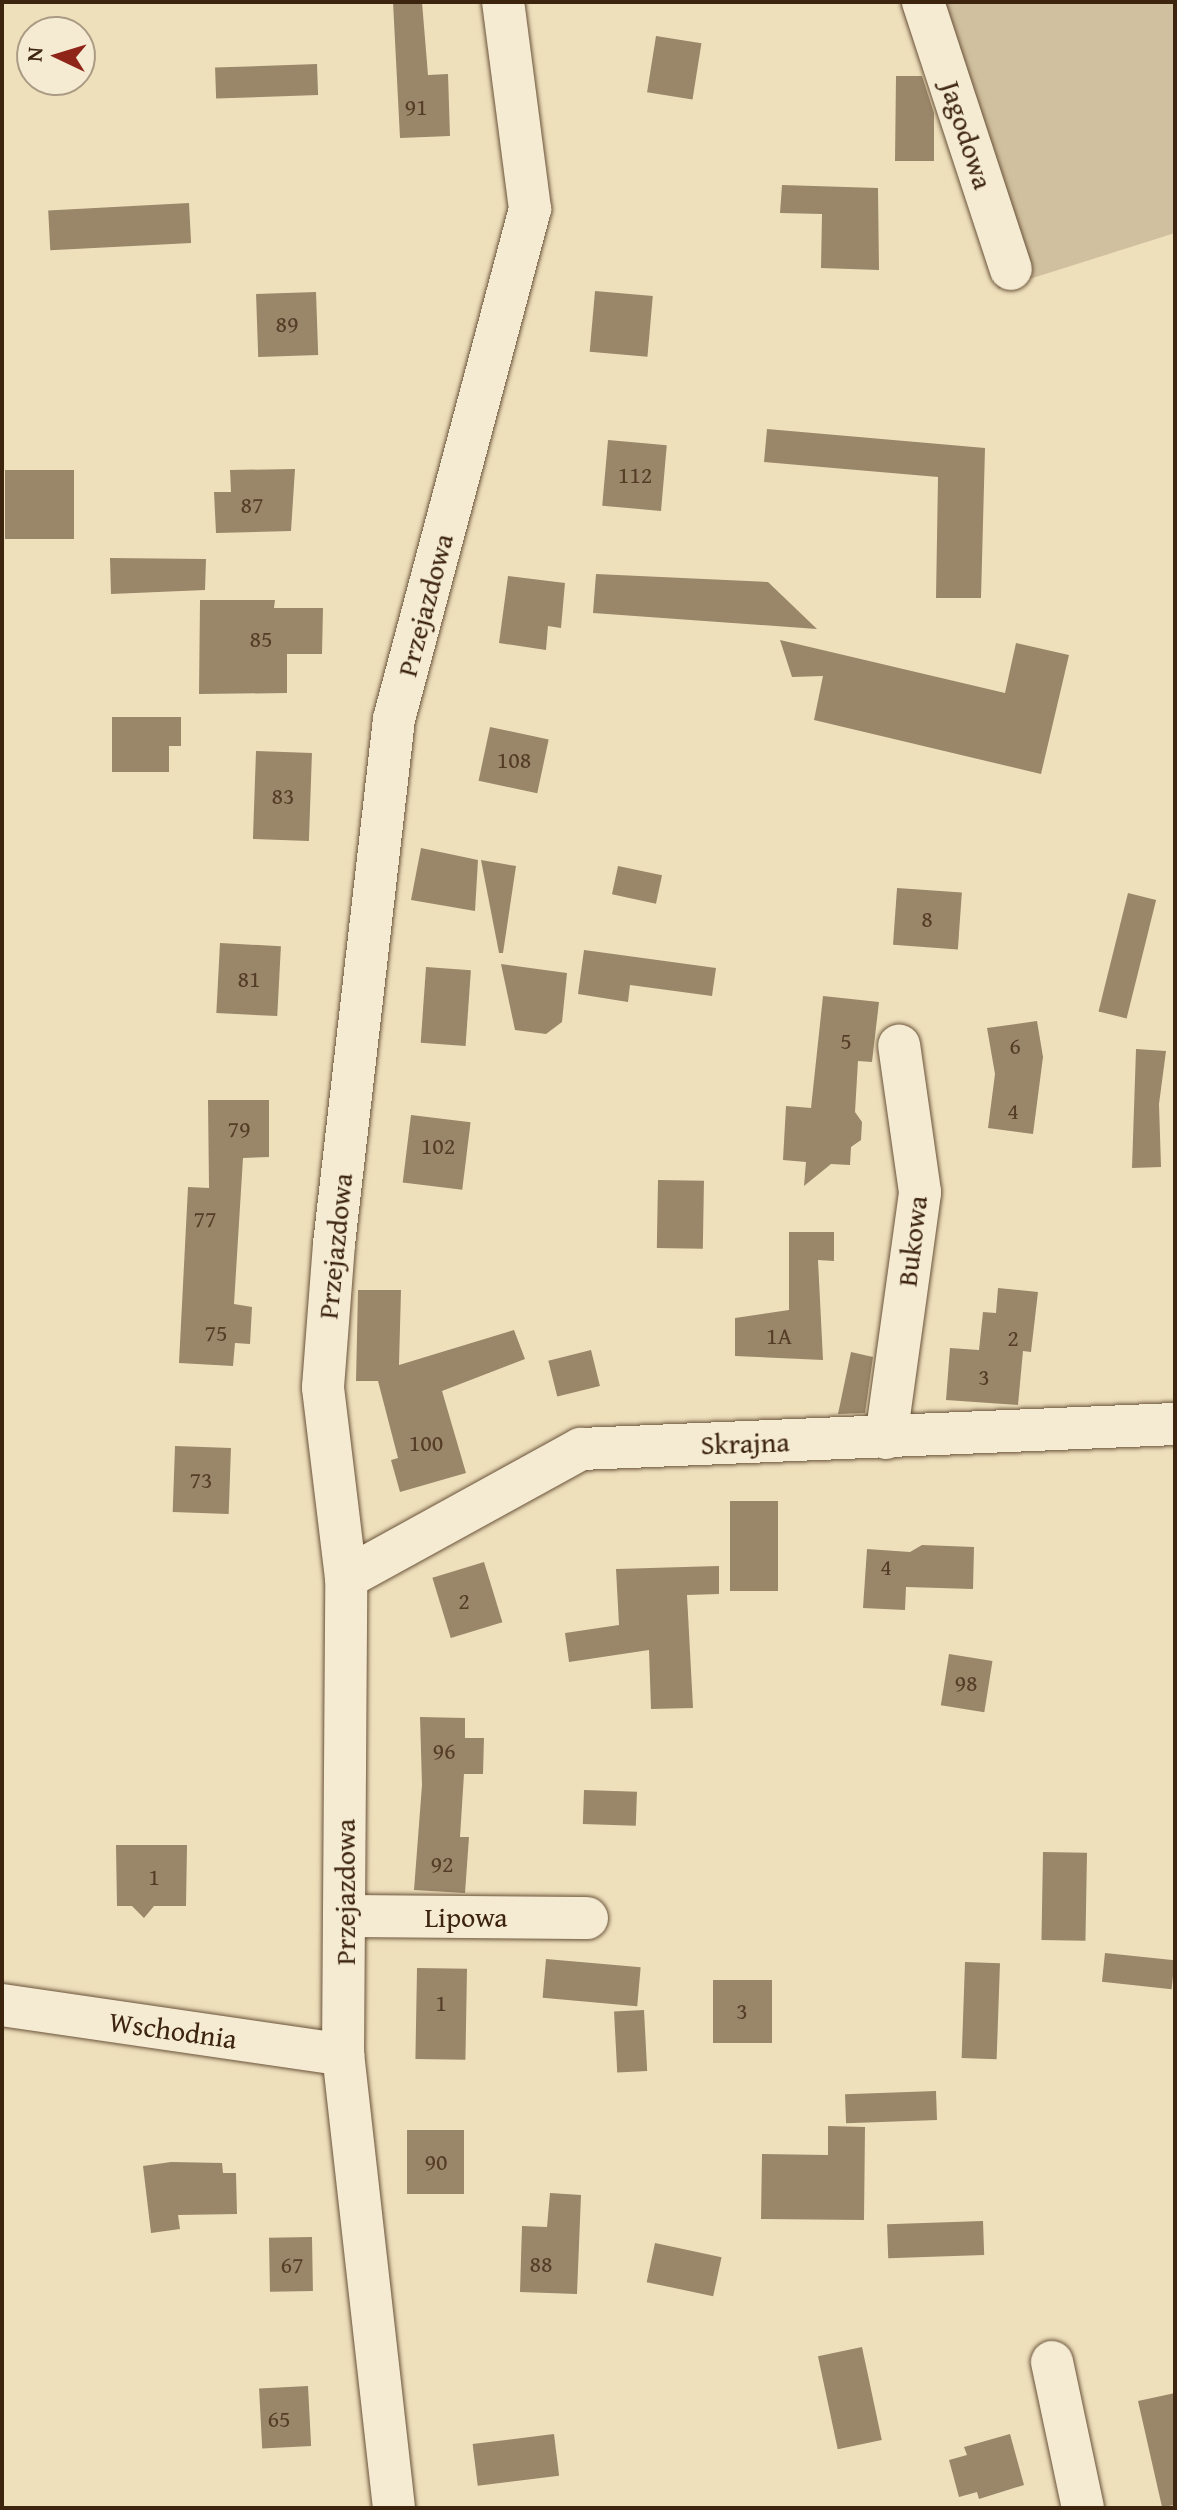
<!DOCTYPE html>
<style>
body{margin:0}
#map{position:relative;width:1177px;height:2510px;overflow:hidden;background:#efe0bc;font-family:"Gentium Book Plus",serif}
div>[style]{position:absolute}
.green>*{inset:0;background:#d1c09f}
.building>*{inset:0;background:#9a8669;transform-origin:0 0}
.roads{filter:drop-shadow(0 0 2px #6a533a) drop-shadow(0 0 2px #6a533a)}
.minor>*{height:42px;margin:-21px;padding:0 21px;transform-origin:21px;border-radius:21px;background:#f5ebd3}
span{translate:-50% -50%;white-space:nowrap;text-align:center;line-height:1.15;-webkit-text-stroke:7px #f5ebd3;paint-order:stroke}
.number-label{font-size:24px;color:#543c26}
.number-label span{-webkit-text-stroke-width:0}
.street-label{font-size:28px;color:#3d240f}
.frame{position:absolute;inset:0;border:4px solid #3d240f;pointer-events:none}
.north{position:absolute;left:16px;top:16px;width:80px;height:80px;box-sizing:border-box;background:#f5ebd3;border:2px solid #ab9b85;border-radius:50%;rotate:274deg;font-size:22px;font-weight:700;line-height:32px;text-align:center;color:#3d240f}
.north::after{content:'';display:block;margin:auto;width:28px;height:36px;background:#8f2418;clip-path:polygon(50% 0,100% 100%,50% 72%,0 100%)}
</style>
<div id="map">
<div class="green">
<i style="clip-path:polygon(900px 2px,1175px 2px,1175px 233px,998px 289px)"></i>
</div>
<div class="building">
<i style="clip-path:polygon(393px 2px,422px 2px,428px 75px,448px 74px,450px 136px,400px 138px)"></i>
<i style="left:656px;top:36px;width:46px;height:57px;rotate:9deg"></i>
<i style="left:317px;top:64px;width:31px;height:102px;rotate:88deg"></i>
<i style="clip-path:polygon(896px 76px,922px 76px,934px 113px,934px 161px,895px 161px)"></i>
<i style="clip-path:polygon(782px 185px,878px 188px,879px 270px,821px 268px,822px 214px,780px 213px)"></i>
<i style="left:189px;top:203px;width:40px;height:141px;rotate:87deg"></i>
<i style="left:595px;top:291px;width:58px;height:61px;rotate:5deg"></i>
<i style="left:316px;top:292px;width:63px;height:60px;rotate:88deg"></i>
<i style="clip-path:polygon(767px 429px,985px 448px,981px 598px,936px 598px,938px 477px,764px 462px)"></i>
<i style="left:608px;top:440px;width:59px;height:66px;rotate:5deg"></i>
<i style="clip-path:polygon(295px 469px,291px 531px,216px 533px,214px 492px,231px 492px,230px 470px)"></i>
<i style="left:5px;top:470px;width:69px;height:69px"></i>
<i style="clip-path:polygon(110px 558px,206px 559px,205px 590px,111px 594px)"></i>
<i style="clip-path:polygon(596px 574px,768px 582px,817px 629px,593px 613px)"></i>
<i style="clip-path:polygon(508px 576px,565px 583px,561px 628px,548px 626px,546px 650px,499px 643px)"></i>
<i style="clip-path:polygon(200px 600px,275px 600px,274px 608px,323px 608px,322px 654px,287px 654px,287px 693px,199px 694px)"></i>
<i style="clip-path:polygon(780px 640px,1005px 693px,1016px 643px,1069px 655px,1041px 774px,814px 720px,823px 676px,792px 677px)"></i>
<i style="clip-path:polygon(112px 717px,181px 717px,181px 746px,169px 746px,169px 772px,112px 772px)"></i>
<i style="left:490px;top:727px;width:60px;height:55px;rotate:12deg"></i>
<i style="left:256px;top:751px;width:56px;height:88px;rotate:2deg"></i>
<i style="clip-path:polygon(421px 848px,478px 860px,475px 911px,411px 900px)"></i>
<i style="clip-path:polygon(481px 860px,516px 866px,503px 953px,499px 953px)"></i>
<i style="left:618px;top:866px;width:45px;height:29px;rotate:12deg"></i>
<i style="left:897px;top:888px;width:65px;height:57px;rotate:4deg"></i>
<i style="left:1128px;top:893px;width:29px;height:122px;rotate:14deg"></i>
<i style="left:220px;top:943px;width:61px;height:70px;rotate:3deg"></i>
<i style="clip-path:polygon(584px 950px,716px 968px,712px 996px,630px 985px,628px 1002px,578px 994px)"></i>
<i style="clip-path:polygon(501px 964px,567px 973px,562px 1022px,546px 1034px,515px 1030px)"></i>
<i style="left:426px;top:967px;width:45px;height:76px;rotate:4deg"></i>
<i style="clip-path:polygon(823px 996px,879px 1002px,872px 1062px,858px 1061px,855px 1112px,862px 1122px,861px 1140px,851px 1147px,850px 1165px,831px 1164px,804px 1186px,806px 1162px,783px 1160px,786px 1106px,811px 1108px)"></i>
<i style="clip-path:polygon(1037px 1021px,1043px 1057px,1033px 1134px,988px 1128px,995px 1074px,987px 1028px)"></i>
<i style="clip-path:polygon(1136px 1049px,1166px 1051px,1159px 1104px,1161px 1167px,1132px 1168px)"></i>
<i style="clip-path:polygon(208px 1100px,269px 1100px,269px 1157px,243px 1158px,234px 1304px,252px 1307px,250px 1344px,235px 1343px,233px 1366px,179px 1363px,188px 1187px,209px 1188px)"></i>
<i style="left:411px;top:1115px;width:60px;height:68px;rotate:7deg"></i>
<i style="left:658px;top:1180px;width:46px;height:68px;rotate:1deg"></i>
<i style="clip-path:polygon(789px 1232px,834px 1232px,834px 1261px,818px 1260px,823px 1360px,735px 1356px,735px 1318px,789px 1310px)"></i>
<i style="clip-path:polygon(998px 1288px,1038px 1292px,1031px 1352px,1023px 1351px,1018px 1405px,946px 1400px,950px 1348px,979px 1350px,983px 1312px,996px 1313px)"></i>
<i style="clip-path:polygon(358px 1290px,401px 1290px,399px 1365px,514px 1330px,525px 1359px,442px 1391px,466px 1473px,400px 1492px,391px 1460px,398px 1458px,378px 1381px,356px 1381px)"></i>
<i style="left:591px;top:1350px;width:37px;height:44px;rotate:76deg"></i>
<i style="clip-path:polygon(851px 1352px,873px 1357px,865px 1413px,838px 1414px)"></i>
<i style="left:175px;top:1446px;width:56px;height:66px;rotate:2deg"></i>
<i style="left:730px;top:1501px;width:48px;height:90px"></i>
<i style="clip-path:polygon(922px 1545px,974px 1547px,973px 1589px,906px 1587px,905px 1610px,863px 1608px,867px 1549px,910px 1552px)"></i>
<i style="left:484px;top:1562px;width:63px;height:54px;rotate:73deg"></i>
<i style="clip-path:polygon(719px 1566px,719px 1594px,687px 1595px,693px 1708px,651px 1709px,649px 1650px,569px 1662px,565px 1633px,619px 1625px,616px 1569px)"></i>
<i style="left:949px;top:1654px;width:44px;height:52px;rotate:9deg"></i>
<i style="clip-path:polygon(420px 1717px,465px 1718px,465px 1738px,484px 1738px,483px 1774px,464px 1774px,460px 1837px,469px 1837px,465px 1893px,414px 1890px,422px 1785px)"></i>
<i style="left:584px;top:1790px;width:53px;height:34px;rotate:2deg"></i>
<i style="clip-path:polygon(116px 1845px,187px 1845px,186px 1906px,154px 1906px,144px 1918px,132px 1906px,117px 1906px)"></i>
<i style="left:1043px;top:1852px;width:44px;height:88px;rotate:1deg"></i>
<i style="left:1105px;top:1953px;width:70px;height:29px;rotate:6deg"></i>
<i style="left:546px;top:1959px;width:95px;height:39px;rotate:5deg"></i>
<i style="left:965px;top:1962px;width:35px;height:96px;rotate:2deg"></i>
<i style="left:417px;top:1968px;width:50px;height:91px;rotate:1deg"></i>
<i style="left:713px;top:1980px;width:59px;height:63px"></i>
<i style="left:644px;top:2010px;width:61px;height:30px;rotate:87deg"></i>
<i style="left:936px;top:2091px;width:29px;height:91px;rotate:88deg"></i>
<i style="clip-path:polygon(828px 2126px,865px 2127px,864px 2220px,761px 2219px,762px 2154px,828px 2155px)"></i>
<i style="left:407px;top:2130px;width:57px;height:64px"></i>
<i style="clip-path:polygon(171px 2162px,222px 2163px,223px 2173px,236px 2173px,237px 2214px,178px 2215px,180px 2229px,151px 2233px,143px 2166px)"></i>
<i style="clip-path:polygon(550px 2193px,581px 2195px,577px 2294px,520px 2292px,522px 2226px,547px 2227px)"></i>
<i style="left:983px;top:2221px;width:34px;height:96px;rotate:88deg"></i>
<i style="left:312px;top:2237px;width:54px;height:43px;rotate:89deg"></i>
<i style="left:655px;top:2243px;width:68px;height:40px;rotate:12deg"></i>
<i style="left:862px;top:2347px;width:95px;height:45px;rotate:78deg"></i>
<i style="left:308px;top:2386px;width:60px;height:49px;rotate:87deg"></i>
<i style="clip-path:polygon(1175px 2393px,1175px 2505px,1162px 2507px,1138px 2401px)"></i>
<i style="left:554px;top:2434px;width:42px;height:82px;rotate:83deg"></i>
<i style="clip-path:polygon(1010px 2434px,1024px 2485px,979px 2499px,977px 2492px,959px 2497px,949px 2460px,967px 2455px,964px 2447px)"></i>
</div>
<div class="roads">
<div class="minor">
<i style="left:923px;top:2px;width:281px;rotate:71.8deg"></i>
<i style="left:886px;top:1438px;width:248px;rotate:-82.1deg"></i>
<i style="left:920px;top:1192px;width:148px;rotate:-98.1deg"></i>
<i style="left:346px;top:1578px;width:268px;rotate:-28.8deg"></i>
<i style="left:581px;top:1449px;width:595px;rotate:-2.41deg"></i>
<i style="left:345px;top:1916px;width:242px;rotate:0.5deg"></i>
<i style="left:2px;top:2005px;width:345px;rotate:8.3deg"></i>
<i style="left:1052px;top:2362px;width:149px;rotate:78deg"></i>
<i style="left:394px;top:2508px;width:456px;rotate:-96.4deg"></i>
<i style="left:343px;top:2055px;width:477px;rotate:-89.6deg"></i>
<i style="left:346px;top:1578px;width:192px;rotate:-96.9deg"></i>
<i style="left:323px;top:1387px;width:143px;rotate:-85.6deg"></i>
<i style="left:334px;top:1244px;width:528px;rotate:-83.48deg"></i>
<i style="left:394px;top:719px;width:528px;rotate:-75.07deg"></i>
<i style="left:530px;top:209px;width:209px;rotate:-97.4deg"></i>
</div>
</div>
<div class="number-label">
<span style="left:416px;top:107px">91</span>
<span style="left:287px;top:324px">89</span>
<span style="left:635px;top:475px">112</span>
<span style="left:252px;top:505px">87</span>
<span style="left:261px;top:639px">85</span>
<span style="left:514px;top:760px">108</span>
<span style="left:283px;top:796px">83</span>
<span style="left:927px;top:919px">8</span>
<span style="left:249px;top:979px">81</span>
<span style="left:846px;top:1041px">5</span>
<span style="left:1015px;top:1046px">6</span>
<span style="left:1013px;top:1111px">4</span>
<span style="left:239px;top:1129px">79</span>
<span style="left:438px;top:1146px">102</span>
<span style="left:205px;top:1219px">77</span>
<span style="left:216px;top:1333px">75</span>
<span style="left:779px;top:1336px">1A</span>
<span style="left:1013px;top:1338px">2</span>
<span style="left:984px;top:1377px">3</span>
<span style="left:426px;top:1443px">100</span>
<span style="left:201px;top:1480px">73</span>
<span style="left:886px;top:1567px">4</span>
<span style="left:464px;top:1601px">2</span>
<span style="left:966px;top:1683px">98</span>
<span style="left:444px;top:1751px">96</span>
<span style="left:442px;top:1864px">92</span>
<span style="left:154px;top:1877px">1</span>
<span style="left:441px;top:2003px">1</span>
<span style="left:742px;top:2011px">3</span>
<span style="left:436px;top:2162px">90</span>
<span style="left:541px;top:2264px">88</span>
<span style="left:292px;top:2265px">67</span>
<span style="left:279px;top:2419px">65</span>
</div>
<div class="street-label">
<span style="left:967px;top:135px;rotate:72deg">Jagodowa</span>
<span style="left:425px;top:605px;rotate:-75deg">Przejazdowa</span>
<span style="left:912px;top:1241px;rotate:-83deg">Bukowa</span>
<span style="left:335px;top:1246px;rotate:-84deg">Przejazdowa</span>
<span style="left:745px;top:1443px;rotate:-2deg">Skrajna</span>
<span style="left:345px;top:1892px;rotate:-90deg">Przejazdowa</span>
<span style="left:466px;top:1917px">Lipowa</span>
<span style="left:173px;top:2030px;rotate:8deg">Wschodnia</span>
</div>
<div class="frame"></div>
<div class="north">N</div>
</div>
